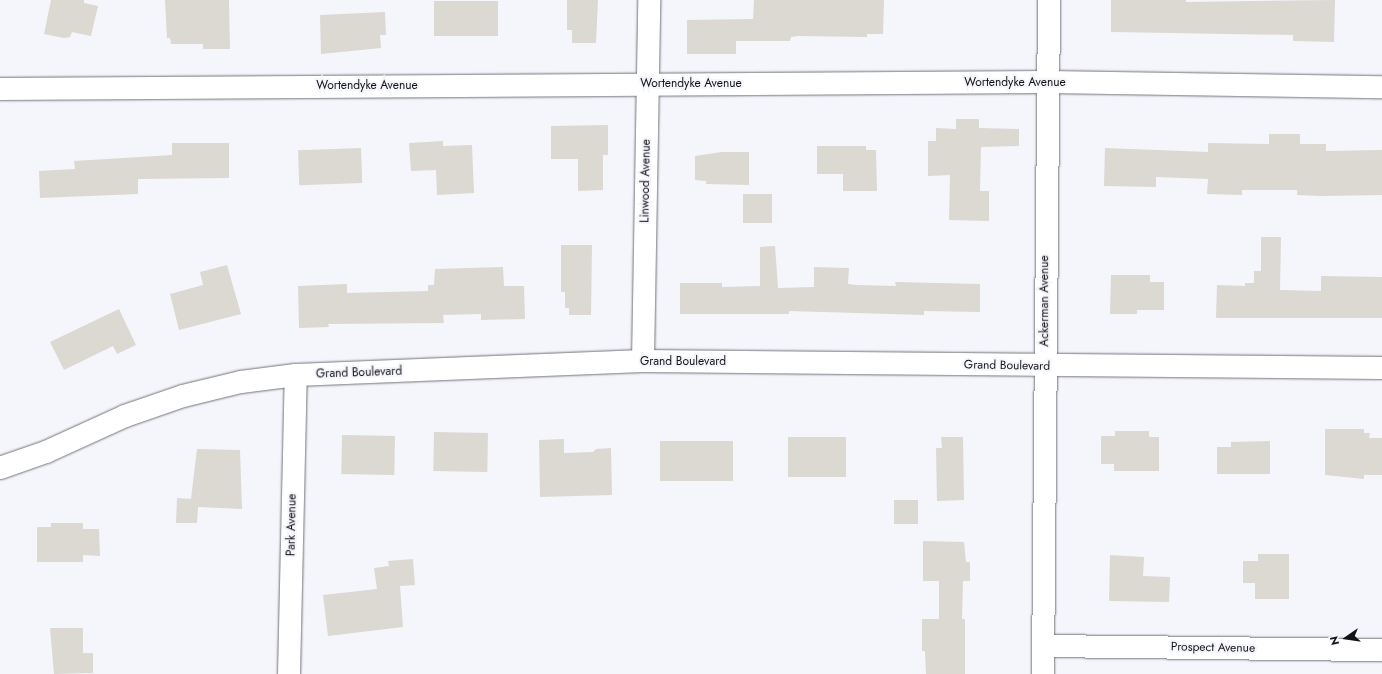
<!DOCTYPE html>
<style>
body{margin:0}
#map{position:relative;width:1382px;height:674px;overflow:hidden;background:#f5f5fc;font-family:Jost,sans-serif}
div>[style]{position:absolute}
.building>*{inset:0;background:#dcd8d2;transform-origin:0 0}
.roads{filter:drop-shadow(0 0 1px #727379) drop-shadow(0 0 1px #727379)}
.minor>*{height:22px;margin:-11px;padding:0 11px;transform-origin:11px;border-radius:11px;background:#fff}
span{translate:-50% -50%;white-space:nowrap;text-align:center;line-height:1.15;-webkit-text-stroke:4px #f5f5fc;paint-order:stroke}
.street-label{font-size:12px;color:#121315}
.north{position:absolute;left:1326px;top:618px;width:40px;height:40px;-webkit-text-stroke:3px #f5f5fc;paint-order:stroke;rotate:257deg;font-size:11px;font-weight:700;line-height:16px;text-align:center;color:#121315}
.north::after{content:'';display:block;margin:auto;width:14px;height:18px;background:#121315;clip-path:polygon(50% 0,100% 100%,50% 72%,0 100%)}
</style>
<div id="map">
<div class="building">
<i style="clip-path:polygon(51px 0,84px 0,84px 3px,98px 6px,91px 36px,72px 32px,70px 37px,64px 38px,44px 34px)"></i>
<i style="clip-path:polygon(165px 0,229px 0,230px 49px,203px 49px,203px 44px,171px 44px,170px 38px,167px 38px)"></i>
<i style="clip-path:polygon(567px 0,598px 0,596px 43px,572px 43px,572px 30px,567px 30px)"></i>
<i style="clip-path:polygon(754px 0,884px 0,883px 34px,867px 34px,867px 37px,798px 36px,791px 37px,790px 41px,736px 41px,736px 54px,687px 54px,687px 20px,753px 19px)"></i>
<i style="clip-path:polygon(1111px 0,1186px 0,1186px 2px,1335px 0,1334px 42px,1293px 41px,1293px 35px,1111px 32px)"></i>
<i style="left:498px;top:1px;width:35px;height:64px;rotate:90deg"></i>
<i style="clip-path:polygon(385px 12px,386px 35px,380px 35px,381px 48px,321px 54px,320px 15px)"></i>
<i style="clip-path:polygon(956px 119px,979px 119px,979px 128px,1019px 129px,1019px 146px,981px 147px,980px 191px,989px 191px,989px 221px,949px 220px,950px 175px,928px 176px,928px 141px,936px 141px,936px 128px,956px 129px)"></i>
<i style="clip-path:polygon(608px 125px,608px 155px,603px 155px,603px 190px,578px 191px,578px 159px,551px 159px,551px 126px)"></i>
<i style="clip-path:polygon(1269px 134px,1300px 134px,1300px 144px,1326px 144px,1326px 151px,1382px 150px,1382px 195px,1322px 196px,1297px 195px,1297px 190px,1242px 190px,1242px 195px,1207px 194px,1208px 179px,1156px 177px,1156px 187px,1104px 186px,1105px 148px,1208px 152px,1208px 143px,1269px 144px)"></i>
<i style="clip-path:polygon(443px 141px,443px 146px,472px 145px,474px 193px,437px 195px,436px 170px,411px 171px,409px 143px)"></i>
<i style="clip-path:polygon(172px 143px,229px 143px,229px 178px,138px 179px,138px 194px,40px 198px,39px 171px,75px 169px,74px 161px,172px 155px)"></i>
<i style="clip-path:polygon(817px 146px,866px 146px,866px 150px,876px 150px,877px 191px,843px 191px,843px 174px,817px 174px)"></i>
<i style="left:361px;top:148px;width:35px;height:63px;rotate:88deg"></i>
<i style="clip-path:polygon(722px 152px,749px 152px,749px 185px,706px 184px,706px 181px,695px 180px,695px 156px)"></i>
<i style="left:743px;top:194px;width:29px;height:29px"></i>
<i style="clip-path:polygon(1261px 237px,1281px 237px,1280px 290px,1321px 291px,1321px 276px,1382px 277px,1382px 318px,1216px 318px,1217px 285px,1245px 286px,1245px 283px,1254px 283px,1254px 271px,1261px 271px)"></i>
<i style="clip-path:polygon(561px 245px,592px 245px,591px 315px,569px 315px,569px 308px,565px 308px,565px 292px,561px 292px)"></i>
<i style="clip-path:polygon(775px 246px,778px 288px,814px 287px,814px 267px,849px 268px,848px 284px,857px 285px,896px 286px,895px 282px,980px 284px,980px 312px,924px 311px,924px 315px,789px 311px,789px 314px,680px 314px,680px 283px,722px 283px,722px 287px,760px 286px,760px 247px)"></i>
<i style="clip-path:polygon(227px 265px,241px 314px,179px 330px,170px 294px,203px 285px,200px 272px)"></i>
<i style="clip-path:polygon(503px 267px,504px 286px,524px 286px,525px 319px,481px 320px,481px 314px,443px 315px,444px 323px,328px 324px,329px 327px,299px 328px,298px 286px,347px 284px,347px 293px,428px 291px,428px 285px,434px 285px,435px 269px)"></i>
<i style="clip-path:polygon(1111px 275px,1150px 275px,1150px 282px,1164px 282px,1164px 310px,1137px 310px,1137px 314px,1110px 314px)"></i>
<i style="clip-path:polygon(119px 309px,136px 345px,117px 354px,113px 346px,64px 370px,50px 342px)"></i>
<i style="clip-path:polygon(1325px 429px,1364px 429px,1364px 433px,1370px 433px,1369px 438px,1382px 438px,1382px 475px,1364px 475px,1364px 479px,1325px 475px)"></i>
<i style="clip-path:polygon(1115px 431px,1149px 431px,1149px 437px,1159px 437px,1159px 471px,1114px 471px,1114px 464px,1101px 464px,1101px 436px,1115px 436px)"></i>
<i style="left:434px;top:432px;width:54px;height:39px;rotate:1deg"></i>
<i style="left:342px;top:435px;width:53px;height:39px;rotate:1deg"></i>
<i style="left:788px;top:437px;width:58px;height:40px"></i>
<i style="clip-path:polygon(941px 437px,963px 437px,964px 500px,937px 501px,936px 448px,942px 448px)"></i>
<i style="clip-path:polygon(564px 439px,564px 453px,593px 452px,596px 449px,611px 448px,612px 495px,540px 497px,539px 440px)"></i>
<i style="left:660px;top:441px;width:73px;height:40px"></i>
<i style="clip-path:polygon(1270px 441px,1270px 474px,1217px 474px,1217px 447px,1231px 447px,1231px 442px)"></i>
<i style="clip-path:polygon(197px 449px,240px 450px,242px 509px,198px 507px,197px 523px,176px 523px,177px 498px,191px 499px)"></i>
<i style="left:894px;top:500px;width:24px;height:24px"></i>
<i style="clip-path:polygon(51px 523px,83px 523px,83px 529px,99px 529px,100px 556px,83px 555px,83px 562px,37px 562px,37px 527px,51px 527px)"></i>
<i style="clip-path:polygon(923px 541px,964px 542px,966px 562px,970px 562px,970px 581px,963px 581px,962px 619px,965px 619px,965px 674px,926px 674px,925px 651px,922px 651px,922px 619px,939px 619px,939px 581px,923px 581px)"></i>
<i style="clip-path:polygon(1258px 554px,1289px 554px,1289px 599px,1255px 599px,1255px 583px,1243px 583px,1243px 561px,1258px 561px)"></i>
<i style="clip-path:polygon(1110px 555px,1144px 557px,1143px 576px,1170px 577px,1169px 602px,1109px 601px)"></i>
<i style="clip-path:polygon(413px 559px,415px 585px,400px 586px,403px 627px,328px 636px,323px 595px,377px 589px,374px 568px,389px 566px,388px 561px)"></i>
<i style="clip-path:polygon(50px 628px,83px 628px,83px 653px,93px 653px,93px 673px,54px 674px)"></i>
</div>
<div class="roads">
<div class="minor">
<i style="left:0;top:89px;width:1048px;rotate:-0.38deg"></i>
<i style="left:1048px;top:82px;width:334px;rotate:0.9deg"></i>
<i style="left:643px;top:361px;width:361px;rotate:-89deg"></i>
<i style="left:0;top:468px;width:49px;rotate:-19.2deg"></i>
<i style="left:46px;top:452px;width:87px;rotate:-24.5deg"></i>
<i style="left:125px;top:416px;width:61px;rotate:-19deg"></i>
<i style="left:183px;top:396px;width:60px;rotate:-13.6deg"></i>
<i style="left:241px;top:382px;width:55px;rotate:-7.3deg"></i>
<i style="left:296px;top:375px;width:347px;rotate:-2.3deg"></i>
<i style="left:643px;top:361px;width:739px;rotate:0.54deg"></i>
<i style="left:1044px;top:646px;width:338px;rotate:0.7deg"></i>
<i style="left:289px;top:674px;width:299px;rotate:-88.7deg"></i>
<i style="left:1043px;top:674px;width:674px;rotate:-89.49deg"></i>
</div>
</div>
<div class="street-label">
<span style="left:1015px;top:83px">Wortendyke Avenue</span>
<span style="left:691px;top:84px">Wortendyke Avenue</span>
<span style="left:367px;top:86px">Wortendyke Avenue</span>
<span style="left:646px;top:181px;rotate:-89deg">Linwood Avenue</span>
<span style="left:1045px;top:301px;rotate:-90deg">Ackerman Avenue</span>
<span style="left:683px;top:362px">Grand Boulevard</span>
<span style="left:1007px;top:366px;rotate:1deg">Grand Boulevard</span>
<span style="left:359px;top:373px;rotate:-2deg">Grand Boulevard</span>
<span style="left:292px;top:525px;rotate:-89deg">Park Avenue</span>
<span style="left:1213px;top:648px;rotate:1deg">Prospect Avenue</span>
</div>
<div class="north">N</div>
</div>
